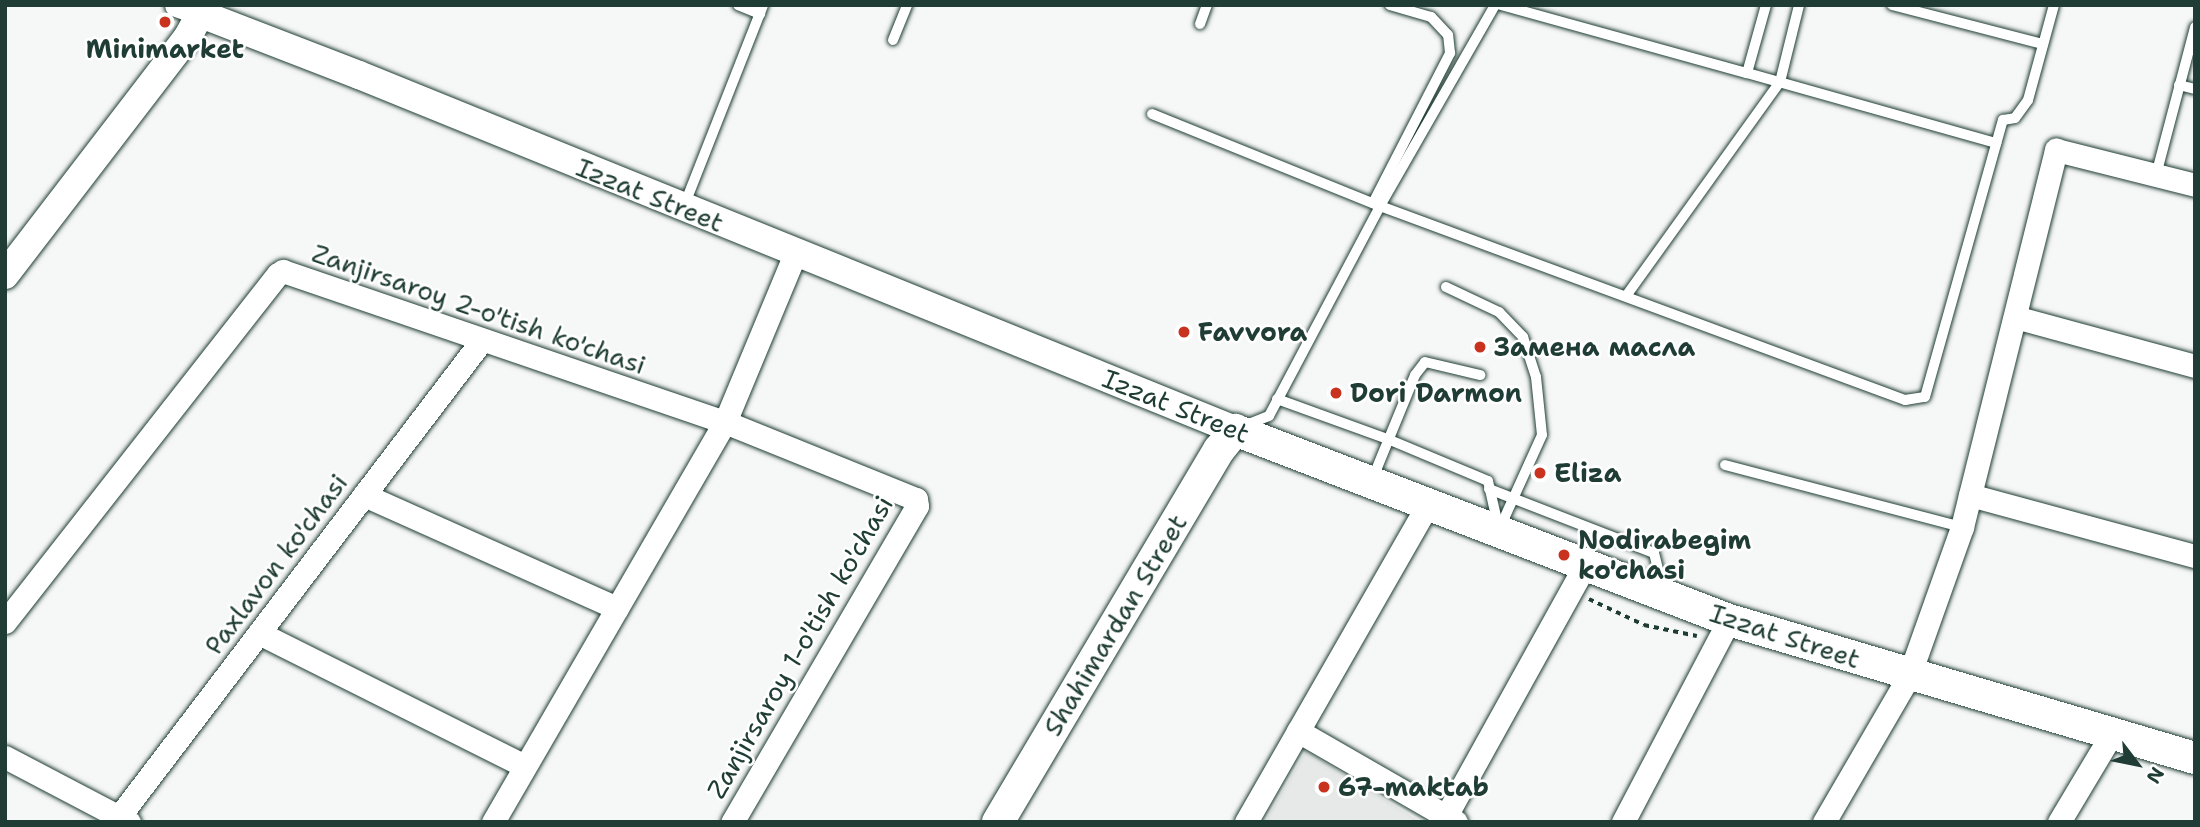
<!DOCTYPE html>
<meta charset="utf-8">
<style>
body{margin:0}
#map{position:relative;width:2200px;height:827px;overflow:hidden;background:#f6f7f7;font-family:"Shantell Sans",sans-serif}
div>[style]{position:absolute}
.built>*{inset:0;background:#e6e9e8}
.path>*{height:3.5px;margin-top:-1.75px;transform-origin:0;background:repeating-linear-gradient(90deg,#1f3d34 0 5px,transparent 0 10px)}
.roads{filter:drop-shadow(0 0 2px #1f3d34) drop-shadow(0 0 2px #1f3d34)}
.service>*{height:10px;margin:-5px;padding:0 5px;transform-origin:5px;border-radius:5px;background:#fff}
.minor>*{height:23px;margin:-11.5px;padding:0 11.5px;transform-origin:11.5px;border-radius:11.5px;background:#fff}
.tertiary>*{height:28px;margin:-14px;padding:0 14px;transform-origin:14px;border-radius:14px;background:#fff}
.secondary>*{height:32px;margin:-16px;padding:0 16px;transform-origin:16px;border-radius:16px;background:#fff}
.dots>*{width:19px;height:19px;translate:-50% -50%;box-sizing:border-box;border:4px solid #fff;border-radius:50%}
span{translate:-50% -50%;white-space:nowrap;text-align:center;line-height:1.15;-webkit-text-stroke:5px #fff;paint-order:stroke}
.poi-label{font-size:26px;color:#1f3d34;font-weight:700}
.left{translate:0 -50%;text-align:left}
.street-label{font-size:26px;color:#1f3d34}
.frame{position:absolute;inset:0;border:7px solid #1f3d34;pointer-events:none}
.north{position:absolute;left:2102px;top:729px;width:70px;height:70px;-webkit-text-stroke:5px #fff;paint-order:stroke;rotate:122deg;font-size:19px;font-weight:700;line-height:28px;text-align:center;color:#1f3d34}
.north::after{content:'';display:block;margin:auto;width:24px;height:32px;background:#1f3d34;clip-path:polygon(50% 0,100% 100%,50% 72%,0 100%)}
</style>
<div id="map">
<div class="built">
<i style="clip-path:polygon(1306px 751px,1421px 822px,1265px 822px)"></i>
</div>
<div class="path">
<i style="left:1589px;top:599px;width:61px;rotate:25.3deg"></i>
<i style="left:1644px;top:625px;width:54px;rotate:11.7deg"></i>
</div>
<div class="roads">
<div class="service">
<i style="left:738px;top:5px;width:24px;rotate:22deg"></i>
<i style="left:1501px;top:5px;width:255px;rotate:15.5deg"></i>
<i style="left:1747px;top:73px;width:71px;rotate:-74.4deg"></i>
<i style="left:1892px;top:5px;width:156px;rotate:14.5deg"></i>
<i style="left:1200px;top:24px;width:20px;rotate:-70deg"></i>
<i style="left:893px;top:40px;width:38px;rotate:-68deg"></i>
<i style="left:1747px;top:73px;width:259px;rotate:15.7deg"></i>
<i style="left:2179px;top:85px;width:16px;rotate:14deg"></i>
<i style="left:1152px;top:114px;width:246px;rotate:22deg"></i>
<i style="left:1380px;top:206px;width:560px;rotate:20.28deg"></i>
<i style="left:1905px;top:400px;width:20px;rotate:-9deg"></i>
<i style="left:1925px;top:397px;width:288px;rotate:-74.3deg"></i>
<i style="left:2003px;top:120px;width:12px;rotate:-9deg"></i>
<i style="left:2015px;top:118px;width:22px;rotate:-54deg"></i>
<i style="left:2028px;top:100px;width:98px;rotate:-74.7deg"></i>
<i style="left:2156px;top:175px;width:153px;rotate:-75.2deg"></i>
<i style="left:1373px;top:203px;width:169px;rotate:-62.8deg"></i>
<i style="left:1450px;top:53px;width:18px;rotate:-96deg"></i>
<i style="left:1448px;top:35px;width:25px;rotate:-133deg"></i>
<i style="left:1431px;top:17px;width:43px;rotate:-163.7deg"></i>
<i style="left:684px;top:206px;width:216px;rotate:-68.5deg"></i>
<i style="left:1446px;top:287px;width:59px;rotate:25.3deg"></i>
<i style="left:1499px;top:312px;width:35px;rotate:46deg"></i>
<i style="left:1523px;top:337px;width:42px;rotate:72deg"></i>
<i style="left:1536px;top:377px;width:58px;rotate:84.1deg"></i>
<i style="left:1542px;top:435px;width:104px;rotate:114.4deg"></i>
<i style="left:1626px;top:296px;width:264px;rotate:-54.3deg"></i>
<i style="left:1780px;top:82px;width:79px;rotate:-76.1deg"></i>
<i style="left:1277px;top:399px;width:120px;rotate:19.9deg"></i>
<i style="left:1390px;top:440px;width:106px;rotate:22.7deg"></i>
<i style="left:1488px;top:481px;width:45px;rotate:77.2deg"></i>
<i style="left:1244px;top:426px;width:27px;rotate:-22deg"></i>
<i style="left:1269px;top:416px;width:238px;rotate:-62.1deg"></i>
<i style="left:1380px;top:206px;width:232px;rotate:-60.2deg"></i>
<i style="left:1725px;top:465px;width:245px;rotate:14.7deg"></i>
<i style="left:1372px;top:480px;width:113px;rotate:-67.7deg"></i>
<i style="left:1415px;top:375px;width:16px;rotate:-52deg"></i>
<i style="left:1425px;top:362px;width:57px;rotate:13.3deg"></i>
<i style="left:1489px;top:489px;width:177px;rotate:21.2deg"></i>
<i style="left:1654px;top:553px;width:37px;rotate:76deg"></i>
</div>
<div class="minor">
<i style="left:176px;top:5px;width:27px;rotate:20deg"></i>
<i style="left:2015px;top:317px;width:187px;rotate:15.2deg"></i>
<i style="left:364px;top:495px;width:277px;rotate:24.1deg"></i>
<i style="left:1970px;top:495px;width:233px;rotate:15.2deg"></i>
<i style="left:5px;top:622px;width:442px;rotate:-51.9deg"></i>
<i style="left:278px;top:274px;width:6px;rotate:-31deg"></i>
<i style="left:283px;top:271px;width:467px;rotate:18.9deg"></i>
<i style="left:725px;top:422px;width:206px;rotate:22deg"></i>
<i style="left:916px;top:499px;width:7px;rotate:82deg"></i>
<i style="left:917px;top:506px;width:366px;rotate:120.3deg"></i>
<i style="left:259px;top:633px;width:297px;rotate:26.6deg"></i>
<i style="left:1298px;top:731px;width:182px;rotate:29.9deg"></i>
<i style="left:5px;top:757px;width:140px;rotate:27.7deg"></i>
<i style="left:1446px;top:816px;width:289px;rotate:-61deg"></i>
<i style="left:115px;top:822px;width:606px;rotate:-52.71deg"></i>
<i style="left:493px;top:822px;width:462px;rotate:-59.9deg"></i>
<i style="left:725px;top:422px;width:182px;rotate:-67.4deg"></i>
<i style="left:1246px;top:822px;width:366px;rotate:-60.2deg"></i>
<i style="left:1623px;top:822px;width:228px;rotate:-62.3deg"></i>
<i style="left:1824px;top:822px;width:169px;rotate:-59.8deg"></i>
<i style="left:1909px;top:676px;width:158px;rotate:-70.4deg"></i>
<i style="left:1962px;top:527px;width:389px;rotate:-76deg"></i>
<i style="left:2056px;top:150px;width:143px;rotate:14.1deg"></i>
<i style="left:2059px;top:822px;width:101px;rotate:-59.1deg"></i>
</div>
<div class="tertiary">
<i style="left:201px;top:14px;width:169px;rotate:21.1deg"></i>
<i style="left:359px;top:75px;width:945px;rotate:22.06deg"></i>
<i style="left:5px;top:275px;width:299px;rotate:-52.5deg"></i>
<i style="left:187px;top:38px;width:38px;rotate:-61deg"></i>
</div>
<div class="secondary">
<i style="left:998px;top:822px;width:433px;rotate:-59.3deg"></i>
<i style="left:1219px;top:450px;width:26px;rotate:-51deg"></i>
<i style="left:1235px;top:430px;width:529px;rotate:21.04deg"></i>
<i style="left:1729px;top:620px;width:486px;rotate:16.5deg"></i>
</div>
</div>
<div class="dots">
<i style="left:165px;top:22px;background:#c8321e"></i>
<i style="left:1184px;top:332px;background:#c8321e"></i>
<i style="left:1480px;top:347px;background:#c8321e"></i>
<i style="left:1336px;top:393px;background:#c8321e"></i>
<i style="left:1540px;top:473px;background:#c8321e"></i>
<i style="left:1564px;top:555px;background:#c8321e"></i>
<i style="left:1324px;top:787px;background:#c8321e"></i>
</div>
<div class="poi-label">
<span style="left:165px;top:49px">Minimarket</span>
<span class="left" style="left:1198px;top:332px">Favvora</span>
<span class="left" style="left:1494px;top:347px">Замена масла</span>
<span class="left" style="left:1350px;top:393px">Dori Darmon</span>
<span class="left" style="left:1554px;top:473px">Eliza</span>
<span class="left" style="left:1578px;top:555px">Nodirabegim<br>ko'chasi</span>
<span class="left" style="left:1338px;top:787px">67-maktab</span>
</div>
<div class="street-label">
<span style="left:650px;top:195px;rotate:22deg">Izzat Street</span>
<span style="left:479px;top:309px;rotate:19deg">Zanjirsaroy 2-o'tish ko'chasi</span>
<span style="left:1176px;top:406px;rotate:22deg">Izzat Street</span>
<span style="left:276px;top:564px;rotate:-53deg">Paxlavon ko'chasi</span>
<span style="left:1115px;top:625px;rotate:-59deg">Shahimardan Street</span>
<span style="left:1785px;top:636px;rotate:18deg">Izzat Street</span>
<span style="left:800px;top:647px;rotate:-60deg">Zanjirsaroy 1-o'tish ko'chasi</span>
</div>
<div class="frame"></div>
<div class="north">N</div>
</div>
